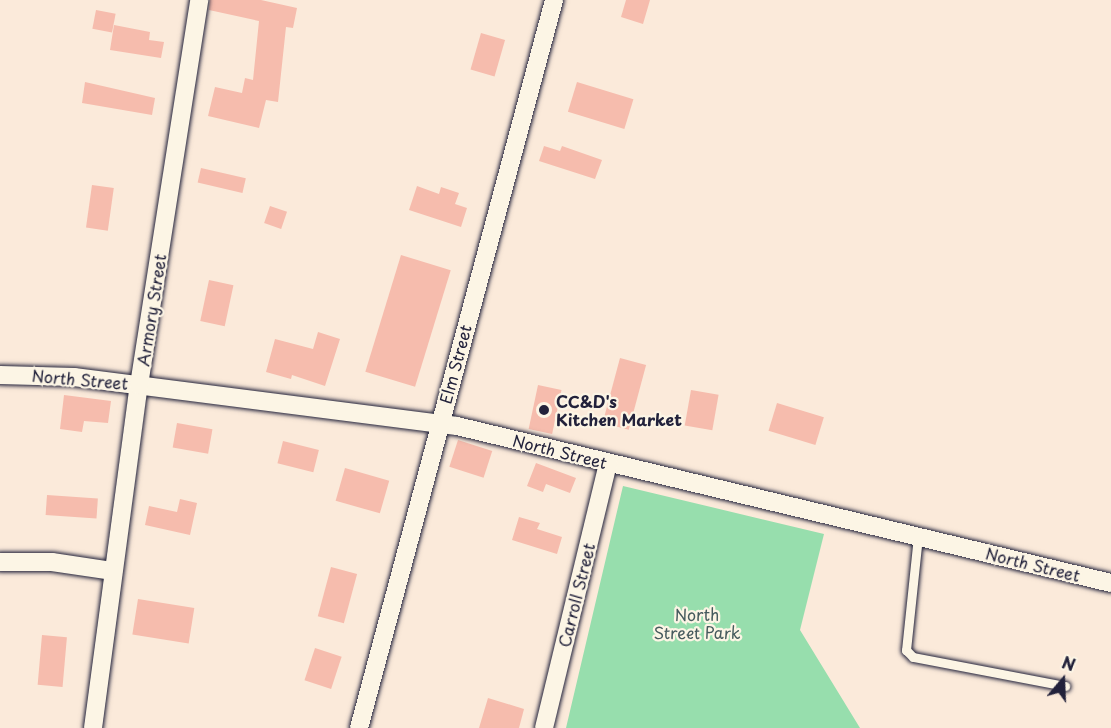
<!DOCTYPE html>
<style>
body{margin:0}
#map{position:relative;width:1111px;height:728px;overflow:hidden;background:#fbeada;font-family:"Playpen Sans",sans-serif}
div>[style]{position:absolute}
.green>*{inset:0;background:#97dead}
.building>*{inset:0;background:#f6bcad;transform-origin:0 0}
.roads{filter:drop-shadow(0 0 2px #22223b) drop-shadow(0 0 2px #22223b)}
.lane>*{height:9px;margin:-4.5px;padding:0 4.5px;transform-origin:4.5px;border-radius:4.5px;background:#fcf5e5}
.street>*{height:18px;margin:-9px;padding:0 9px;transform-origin:9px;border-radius:9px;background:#fcf5e5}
.dots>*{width:16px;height:16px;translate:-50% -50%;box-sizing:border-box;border:3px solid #fcf5e5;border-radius:50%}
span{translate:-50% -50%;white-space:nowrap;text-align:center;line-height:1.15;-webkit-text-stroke:4.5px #fcf5e5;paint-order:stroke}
.street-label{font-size:16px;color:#22223b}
.poi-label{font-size:16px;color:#22223b;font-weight:700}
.left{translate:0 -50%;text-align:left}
.park-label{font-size:16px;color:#455a5d}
.north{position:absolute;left:1033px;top:650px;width:60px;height:60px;-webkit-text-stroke:4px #fcf5e5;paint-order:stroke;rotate:19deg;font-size:16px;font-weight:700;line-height:24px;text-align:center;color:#22223b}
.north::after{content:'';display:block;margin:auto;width:21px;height:27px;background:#22223b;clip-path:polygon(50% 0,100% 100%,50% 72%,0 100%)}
</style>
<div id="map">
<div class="green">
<i style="clip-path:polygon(623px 486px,824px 534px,800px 630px,860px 728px,566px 728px)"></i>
</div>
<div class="building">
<i style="clip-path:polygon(210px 0,261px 0,297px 8px,293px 28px,286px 27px,278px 102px,266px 100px,259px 128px,208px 116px,215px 87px,242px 93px,245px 78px,253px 80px,259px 21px,209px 10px)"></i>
<i style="clip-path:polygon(626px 0,650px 0,643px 24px,621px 17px)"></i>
<i style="left:96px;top:10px;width:20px;height:19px;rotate:11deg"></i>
<i style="clip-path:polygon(114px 25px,150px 32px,149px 40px,164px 42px,161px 58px,110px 50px)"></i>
<i style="left:481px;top:33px;width:25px;height:38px;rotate:16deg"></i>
<i style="clip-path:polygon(85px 82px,155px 98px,152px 115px,82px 103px)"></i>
<i style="left:577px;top:82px;width:59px;height:31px;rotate:17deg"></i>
<i style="clip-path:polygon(544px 146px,560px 151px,562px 146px,602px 160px,595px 179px,539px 161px)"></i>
<i style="left:201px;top:168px;width:46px;height:15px;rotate:13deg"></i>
<i style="left:92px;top:185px;width:22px;height:43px;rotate:8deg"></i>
<i style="clip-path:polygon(417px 186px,439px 194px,441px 187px,459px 193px,455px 204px,467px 208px,461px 227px,409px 210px)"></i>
<i style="left:270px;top:206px;width:18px;height:18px;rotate:19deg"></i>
<i style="left:401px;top:255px;width:52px;height:122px;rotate:17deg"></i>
<i style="left:209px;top:280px;width:25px;height:42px;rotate:12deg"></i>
<i style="clip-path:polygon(318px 332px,340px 339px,325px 386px,292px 375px,291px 379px,266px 372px,275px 339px,313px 349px)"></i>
<i style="left:620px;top:358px;width:27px;height:67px;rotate:15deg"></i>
<i style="left:538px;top:385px;width:24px;height:45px;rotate:12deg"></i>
<i style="left:691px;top:390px;width:28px;height:36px;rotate:10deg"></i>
<i style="clip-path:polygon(64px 395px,111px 401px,108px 423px,84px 421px,82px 432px,60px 429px)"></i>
<i style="left:777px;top:403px;width:49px;height:29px;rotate:17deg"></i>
<i style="left:177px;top:423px;width:36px;height:25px;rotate:10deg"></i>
<i style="left:458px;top:440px;width:36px;height:28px;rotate:18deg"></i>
<i style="left:283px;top:441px;width:37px;height:23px;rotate:14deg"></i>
<i style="clip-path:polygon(536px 463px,576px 478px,570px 493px,546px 484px,543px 492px,527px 486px)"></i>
<i style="left:345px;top:468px;width:46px;height:34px;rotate:16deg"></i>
<i style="left:47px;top:495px;width:51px;height:20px;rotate:4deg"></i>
<i style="clip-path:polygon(180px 499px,197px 503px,190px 535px,145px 525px,149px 506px,177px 512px)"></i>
<i style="clip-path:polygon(519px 517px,540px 523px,537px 529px,562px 537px,557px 554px,512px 540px)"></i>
<i style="left:331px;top:567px;width:27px;height:51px;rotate:15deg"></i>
<i style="left:138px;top:599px;width:57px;height:36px;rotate:9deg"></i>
<i style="left:42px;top:635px;width:25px;height:50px;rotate:5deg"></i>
<i style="left:315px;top:648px;width:28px;height:34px;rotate:18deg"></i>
<i style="clip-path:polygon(488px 698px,524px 709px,519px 728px,479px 728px)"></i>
</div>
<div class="roads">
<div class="lane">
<i style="left:918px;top:536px;width:115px;rotate:96deg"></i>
<i style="left:906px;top:650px;width:10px;rotate:45deg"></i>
<i style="left:913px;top:657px;width:155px;rotate:10.8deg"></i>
</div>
<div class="street">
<i style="left:0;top:375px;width:74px;rotate:1.5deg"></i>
<i style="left:74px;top:377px;width:386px;rotate:7.3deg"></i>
<i style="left:457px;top:426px;width:673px;rotate:13.5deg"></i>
<i style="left:0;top:562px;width:52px"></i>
<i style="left:52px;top:562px;width:62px;rotate:8.4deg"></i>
<i style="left:93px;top:728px;width:346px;rotate:-82.4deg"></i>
<i style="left:139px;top:385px;width:390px;rotate:-81.1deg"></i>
<i style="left:359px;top:728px;width:754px;rotate:-75deg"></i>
<i style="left:544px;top:728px;width:273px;rotate:-76.4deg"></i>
</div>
</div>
<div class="dots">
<i style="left:544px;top:410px;background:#22223b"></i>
</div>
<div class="street-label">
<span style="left:151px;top:310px;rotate:-81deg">Armory Street</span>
<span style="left:455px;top:364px;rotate:-75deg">Elm Street</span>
<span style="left:80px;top:379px;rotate:5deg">North Street</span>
<span style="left:560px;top:451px;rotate:14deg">North Street</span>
<span style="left:1033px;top:564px;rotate:14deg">North Street</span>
<span style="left:576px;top:595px;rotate:-76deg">Carroll Street</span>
</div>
<div class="poi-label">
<span class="left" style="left:556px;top:410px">CC&amp;D's<br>Kitchen Market</span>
</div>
<div class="park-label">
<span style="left:697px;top:623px">North<br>Street Park</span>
</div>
<div class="north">N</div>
</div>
